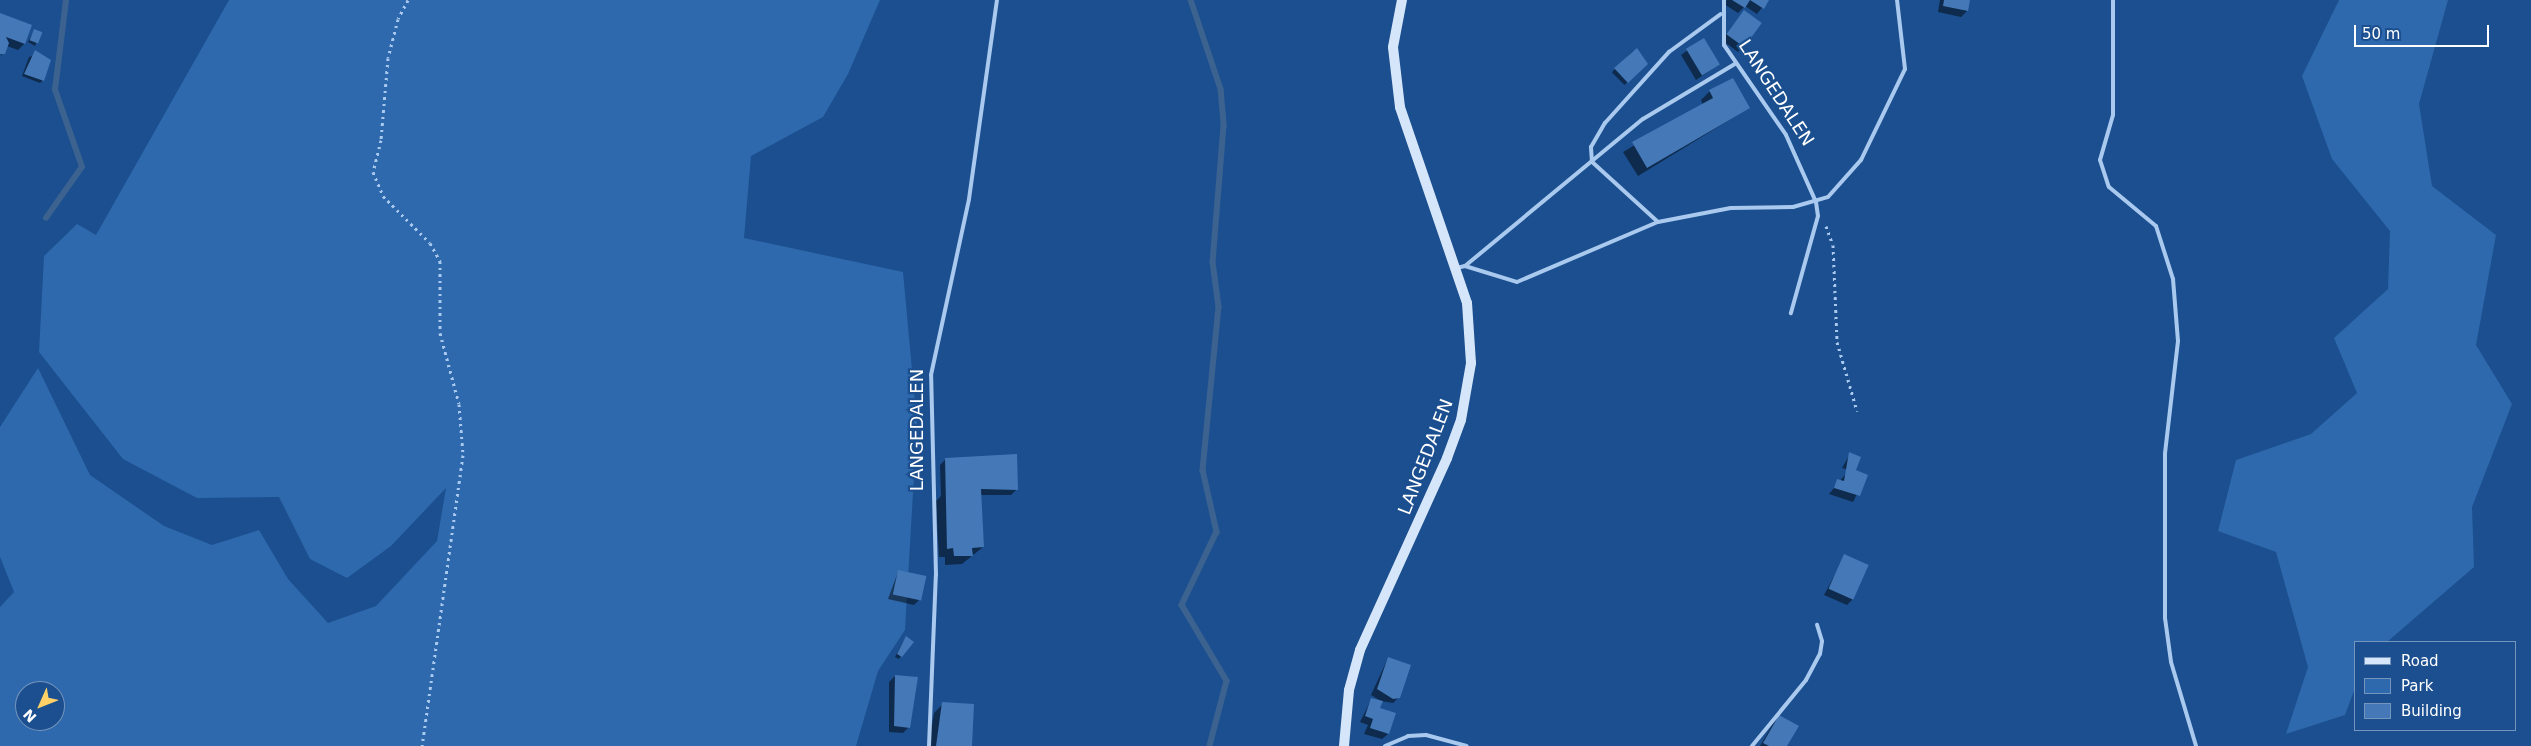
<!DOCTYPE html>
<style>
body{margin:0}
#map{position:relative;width:2531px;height:746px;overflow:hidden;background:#1b4f8f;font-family:"DejaVu Sans",sans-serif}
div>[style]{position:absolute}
.green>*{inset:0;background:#2e69ad}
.shadow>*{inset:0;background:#0007;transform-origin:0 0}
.stream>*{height:5.5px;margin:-2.75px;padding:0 2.75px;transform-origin:2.75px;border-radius:2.75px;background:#3c6290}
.building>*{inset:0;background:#4478b7;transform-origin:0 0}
.path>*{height:3px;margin-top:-1.5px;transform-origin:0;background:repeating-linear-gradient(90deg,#a9c9ee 0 2.5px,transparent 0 6.5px)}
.lane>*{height:4px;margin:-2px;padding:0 2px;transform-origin:2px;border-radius:2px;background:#a9c9ee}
.secondary>*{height:10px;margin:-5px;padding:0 5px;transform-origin:5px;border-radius:5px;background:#d6e6fa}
span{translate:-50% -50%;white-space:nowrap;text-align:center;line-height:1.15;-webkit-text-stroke:4.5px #1b4f8f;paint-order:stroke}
.street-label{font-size:18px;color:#fff}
.legend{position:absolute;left:2354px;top:641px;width:162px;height:90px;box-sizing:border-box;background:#1b4f8f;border:1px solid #7695bc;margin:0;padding:6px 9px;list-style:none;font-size:15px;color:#fff}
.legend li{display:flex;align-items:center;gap:10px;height:25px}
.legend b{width:25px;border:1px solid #7695bc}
.north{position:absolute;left:15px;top:681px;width:50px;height:50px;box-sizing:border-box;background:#1b4f8f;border:1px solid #7695bc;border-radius:50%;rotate:226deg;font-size:14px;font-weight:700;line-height:20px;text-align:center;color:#fff}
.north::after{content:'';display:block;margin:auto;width:18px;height:22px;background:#ffd166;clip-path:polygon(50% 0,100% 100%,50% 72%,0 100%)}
.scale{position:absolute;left:2354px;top:25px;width:135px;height:22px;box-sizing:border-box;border:2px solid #fff;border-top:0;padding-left:6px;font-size:15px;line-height:18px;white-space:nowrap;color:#fff;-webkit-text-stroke:4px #1b4f8f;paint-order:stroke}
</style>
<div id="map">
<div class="green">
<i style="clip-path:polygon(evenodd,229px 0,880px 0,848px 74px,823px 117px,751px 156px,744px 238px,903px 272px,917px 424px,905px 630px,878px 671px,856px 746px,0 746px,0 607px,14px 592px,0 557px,0 427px,38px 368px,90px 475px,164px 526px,212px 545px,259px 530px,288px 579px,328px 623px,376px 606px,437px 541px,446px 488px,391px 546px,347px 578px,310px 559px,279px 497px,197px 498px,123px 459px,39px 352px,44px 256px,77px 224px,96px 235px,229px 0,25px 691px,55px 691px,55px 721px,25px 721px,25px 691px)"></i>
<i style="clip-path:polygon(2339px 0,2448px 0,2419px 104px,2432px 186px,2496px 235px,2476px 345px,2512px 404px,2472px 507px,2474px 567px,2387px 642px,2355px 642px,2355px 688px,2345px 715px,2286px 734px,2308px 667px,2276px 552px,2218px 531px,2236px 460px,2311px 434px,2357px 393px,2334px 338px,2388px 289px,2390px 231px,2332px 159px,2302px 76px)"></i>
</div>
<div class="shadow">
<i style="clip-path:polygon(1727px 0,1768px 0,1757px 14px,1745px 6px,1738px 13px,1724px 4px)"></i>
<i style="clip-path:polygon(1940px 0,1968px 0,1967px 11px,1961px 17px,1938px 12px)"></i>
<i style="clip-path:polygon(1744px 11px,1744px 46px,1738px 52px,1722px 40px)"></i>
<i style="clip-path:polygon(0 14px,30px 26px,24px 44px,18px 50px,7px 46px,1px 56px)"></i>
<i style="clip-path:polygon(34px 31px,41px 33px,35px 46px,28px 42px)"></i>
<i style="clip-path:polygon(1703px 39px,1718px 65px,1696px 80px,1681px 55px)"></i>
<i style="left:1633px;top:51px;width:18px;height:30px;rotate:45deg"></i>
<i style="clip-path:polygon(38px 54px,43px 80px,40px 83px,22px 76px,29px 57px)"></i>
<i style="clip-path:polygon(1733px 80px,1749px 108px,1638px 176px,1623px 152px,1703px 105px,1701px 100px,1710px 91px)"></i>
<i style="clip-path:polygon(1850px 454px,1854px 471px,1866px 476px,1853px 502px,1829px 494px,1849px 470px,1842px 468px)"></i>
<i style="clip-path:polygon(946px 459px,1017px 489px,1011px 495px,980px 495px,983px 547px,962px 564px,945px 565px,945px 557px,939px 557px,936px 501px,941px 496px,940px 465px)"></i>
<i style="clip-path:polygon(1845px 556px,1853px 599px,1847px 605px,1824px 595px)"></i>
<i style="clip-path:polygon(898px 572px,920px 599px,914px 605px,888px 599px)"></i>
<i style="clip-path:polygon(904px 640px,901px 656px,899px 659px,895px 657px)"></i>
<i style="clip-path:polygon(1388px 658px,1399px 697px,1393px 703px,1381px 701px,1379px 709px,1388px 734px,1382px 739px,1364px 734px,1368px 725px,1360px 722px,1371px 700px,1381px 701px,1371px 695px)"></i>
<i style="clip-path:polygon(895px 676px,909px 727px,903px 733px,889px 732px,889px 682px)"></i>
<i style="clip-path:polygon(943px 704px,970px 746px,929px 746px,934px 713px)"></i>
<i style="clip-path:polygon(1780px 716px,1786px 746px,1760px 746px,1774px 722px)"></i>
</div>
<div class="stream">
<i style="left:1191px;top:0;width:94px;rotate:71.4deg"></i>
<i style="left:1221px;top:89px;width:37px;rotate:85deg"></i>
<i style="left:1224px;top:126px;width:136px;rotate:94.6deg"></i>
<i style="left:1213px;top:262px;width:45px;rotate:82.4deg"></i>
<i style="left:1219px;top:307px;width:164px;rotate:95.6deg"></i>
<i style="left:1203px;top:470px;width:64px;rotate:77.3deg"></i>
<i style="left:1217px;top:532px;width:81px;rotate:115.6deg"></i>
<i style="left:1182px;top:605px;width:88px;rotate:59.4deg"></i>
<i style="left:1227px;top:681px;width:67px;rotate:104.7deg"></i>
<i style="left:46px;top:218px;width:62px;rotate:-54.8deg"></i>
<i style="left:82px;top:167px;width:82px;rotate:-109.3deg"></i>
<i style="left:55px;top:90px;width:91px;rotate:-83deg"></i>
</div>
<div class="building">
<i style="clip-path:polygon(1732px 0,1750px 0,1745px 8px)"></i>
<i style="clip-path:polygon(1750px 0,1769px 0,1764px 9px)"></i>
<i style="clip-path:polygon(1944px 0,1970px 0,1968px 11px,1943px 6px)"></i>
<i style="left:1744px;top:10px;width:22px;height:30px;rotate:36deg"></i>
<i style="clip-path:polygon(0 13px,32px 25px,25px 44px,6px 37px,9px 43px,5px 54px,0 54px)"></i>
<i style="left:34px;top:29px;width:9px;height:12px;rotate:21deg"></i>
<i style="left:1704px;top:38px;width:31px;height:21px;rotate:59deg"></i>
<i style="clip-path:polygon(1637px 48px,1648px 64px,1628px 83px,1614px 68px)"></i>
<i style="clip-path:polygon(35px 50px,51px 60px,44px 81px,24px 74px)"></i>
<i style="clip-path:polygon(1733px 78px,1750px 108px,1647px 168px,1632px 142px,1713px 98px,1709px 90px)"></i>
<i style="clip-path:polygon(1849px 452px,1861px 457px,1856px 470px,1868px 475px,1860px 496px,1834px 488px,1837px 479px,1844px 481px)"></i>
<i style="clip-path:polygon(1017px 454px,1018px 490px,981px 489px,984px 547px,972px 548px,973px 556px,954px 556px,953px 548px,947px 549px,945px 458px)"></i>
<i style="left:1844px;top:554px;width:27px;height:38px;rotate:24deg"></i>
<i style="left:898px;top:570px;width:29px;height:25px;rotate:12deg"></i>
<i style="clip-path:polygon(906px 636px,914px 642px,902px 657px,897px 654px)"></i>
<i style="clip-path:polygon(1388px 657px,1411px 665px,1400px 698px,1393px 699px,1377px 689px)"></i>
<i style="clip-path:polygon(895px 675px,918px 677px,910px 728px,894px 726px)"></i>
<i style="clip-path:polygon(1371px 698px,1383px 701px,1380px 708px,1396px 713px,1389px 734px,1370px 728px,1373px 719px,1365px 716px)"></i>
<i style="clip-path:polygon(942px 702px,974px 704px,972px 746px,936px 746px)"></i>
<i style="clip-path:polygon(1779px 715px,1799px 726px,1787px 746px,1769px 746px,1763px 743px)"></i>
</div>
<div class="path">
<i style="left:408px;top:0;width:21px;rotate:118deg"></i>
<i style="left:398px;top:19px;width:40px;rotate:104.4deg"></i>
<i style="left:388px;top:58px;width:82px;rotate:94.9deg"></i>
<i style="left:381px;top:140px;width:33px;rotate:104deg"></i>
<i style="left:373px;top:172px;width:26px;rotate:67deg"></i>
<i style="left:383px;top:196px;width:66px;rotate:45deg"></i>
<i style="left:430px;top:243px;width:21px;rotate:61deg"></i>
<i style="left:440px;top:261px;width:72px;rotate:90deg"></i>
<i style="left:440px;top:333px;width:73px;rotate:75deg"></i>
<i style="left:459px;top:404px;width:51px;rotate:85.5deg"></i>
<i style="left:463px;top:455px;width:294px;rotate:98deg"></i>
<i style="left:1826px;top:226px;width:20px;rotate:70deg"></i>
<i style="left:1833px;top:245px;width:97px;rotate:87.6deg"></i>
<i style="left:1837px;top:342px;width:72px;rotate:73.8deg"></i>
</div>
<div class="lane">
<i style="left:1724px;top:0;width:45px;rotate:90deg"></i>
<i style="left:1724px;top:45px;width:109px;rotate:55.4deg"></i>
<i style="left:1786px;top:135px;width:73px;rotate:65.9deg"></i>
<i style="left:1816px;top:202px;width:14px;rotate:82deg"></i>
<i style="left:1818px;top:216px;width:101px;rotate:105.6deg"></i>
<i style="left:2113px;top:0;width:115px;rotate:90deg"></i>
<i style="left:2113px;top:115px;width:47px;rotate:106.1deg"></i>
<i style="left:2100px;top:160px;width:28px;rotate:72deg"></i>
<i style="left:2109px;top:187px;width:61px;rotate:39.7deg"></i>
<i style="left:2156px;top:226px;width:56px;rotate:72.2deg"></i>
<i style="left:2173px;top:279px;width:62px;rotate:85.4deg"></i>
<i style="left:2178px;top:341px;width:114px;rotate:96.6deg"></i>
<i style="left:2165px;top:454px;width:164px;rotate:90deg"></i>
<i style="left:2165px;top:618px;width:44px;rotate:82.2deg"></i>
<i style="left:2171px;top:662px;width:88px;rotate:73.4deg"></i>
<i style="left:1658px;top:222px;width:89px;rotate:-137.7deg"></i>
<i style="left:1592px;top:162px;width:15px;rotate:-94deg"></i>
<i style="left:1591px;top:147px;width:28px;rotate:-60deg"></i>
<i style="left:1605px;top:123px;width:96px;rotate:-48deg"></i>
<i style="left:1669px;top:52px;width:64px;rotate:-36.2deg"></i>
<i style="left:1465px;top:266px;width:231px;rotate:-39.6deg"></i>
<i style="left:1643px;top:119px;width:107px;rotate:-30.9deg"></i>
<i style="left:1457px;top:268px;width:8px;rotate:-14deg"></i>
<i style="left:1465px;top:266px;width:54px;rotate:17.1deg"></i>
<i style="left:1517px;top:282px;width:153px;rotate:-23.1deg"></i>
<i style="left:1658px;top:222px;width:74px;rotate:-10.9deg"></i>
<i style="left:1731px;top:208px;width:62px;rotate:-0.9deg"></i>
<i style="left:1793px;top:207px;width:36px;rotate:-16deg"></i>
<i style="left:1828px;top:197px;width:50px;rotate:-48.3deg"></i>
<i style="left:1861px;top:160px;width:101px;rotate:-64.2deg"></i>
<i style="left:1905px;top:69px;width:69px;rotate:-96.6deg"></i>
<i style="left:929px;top:746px;width:171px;rotate:-87.7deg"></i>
<i style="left:936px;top:575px;width:200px;rotate:-91.4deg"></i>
<i style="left:931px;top:375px;width:180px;rotate:-77.8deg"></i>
<i style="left:969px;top:199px;width:201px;rotate:-82deg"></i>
<i style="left:1385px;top:746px;width:25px;rotate:-23deg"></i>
<i style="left:1408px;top:736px;width:18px;rotate:-3deg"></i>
<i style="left:1426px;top:735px;width:42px;rotate:15deg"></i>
<i style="left:1752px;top:746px;width:85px;rotate:-50.7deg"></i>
<i style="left:1806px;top:680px;width:30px;rotate:-62deg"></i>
<i style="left:1820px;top:654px;width:13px;rotate:-81deg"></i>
<i style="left:1822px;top:641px;width:17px;rotate:-107deg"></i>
</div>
<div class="secondary">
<i style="left:1344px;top:746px;width:56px;rotate:-84.9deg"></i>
<i style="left:1349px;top:690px;width:41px;rotate:-74.6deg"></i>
<i style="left:1360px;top:650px;width:211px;rotate:-65.6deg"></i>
<i style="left:1447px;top:458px;width:40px;rotate:-69.8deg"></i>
<i style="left:1461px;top:420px;width:58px;rotate:-80deg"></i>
<i style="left:1471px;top:363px;width:60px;rotate:-93.8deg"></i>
<i style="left:1467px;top:303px;width:207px;rotate:-108.9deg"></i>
<i style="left:1400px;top:107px;width:60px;rotate:-96.7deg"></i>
<i style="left:1393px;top:47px;width:48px;rotate:-79.2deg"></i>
</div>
<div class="street-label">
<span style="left:1776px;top:93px;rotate:57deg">LANGEDALEN</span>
<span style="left:917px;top:430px;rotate:-90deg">LANGEDALEN</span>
<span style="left:1426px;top:457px;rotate:-69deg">LANGEDALEN</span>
</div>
<ul class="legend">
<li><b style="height:6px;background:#d6e6fa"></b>Road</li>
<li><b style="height:14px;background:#2e69ad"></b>Park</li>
<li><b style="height:14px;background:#4478b7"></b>Building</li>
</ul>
<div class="north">N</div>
<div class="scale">50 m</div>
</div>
